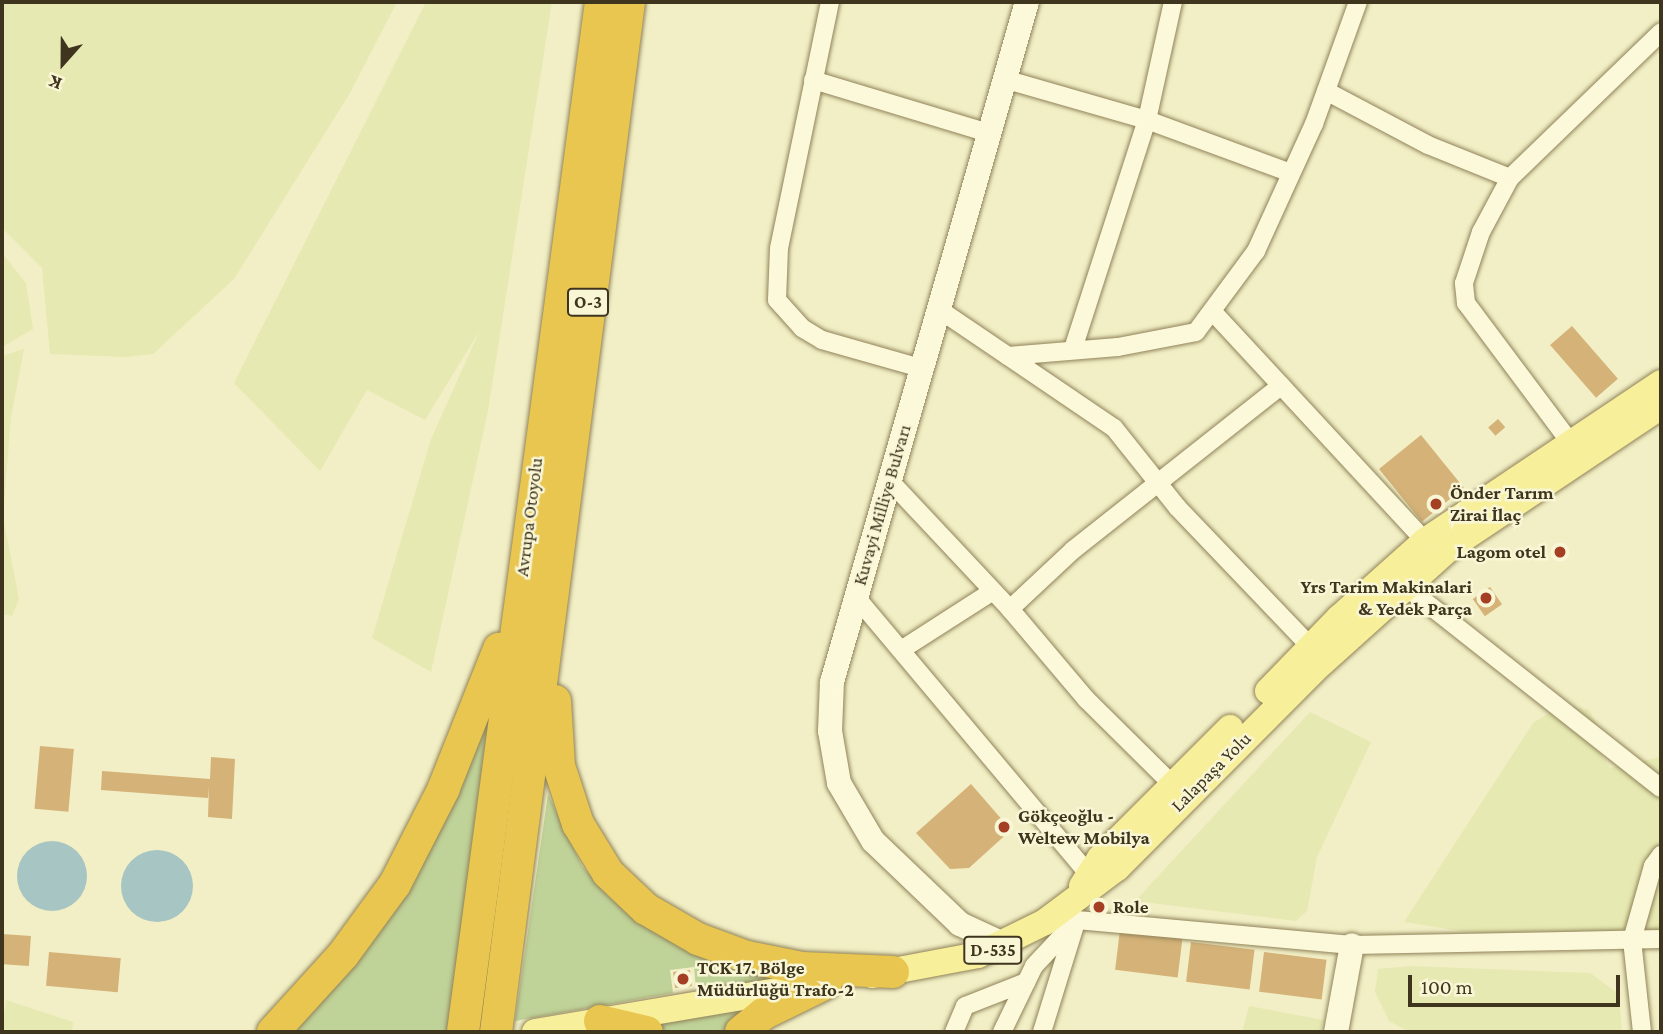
<!DOCTYPE html>
<meta charset="utf-8">
<style>
body{margin:0}
#map{position:relative;width:1663px;height:1034px;overflow:hidden;background:#f2efc6;font-family:"Crimson Pro",serif}
div>[style]{position:absolute}
.farmland>*{inset:0;background:#e6e9b2}
.green>*{inset:0;background:#bfd298}
.water>*{inset:0;background:#a7c5c3}
.round{border-radius:50%}
.building>*{inset:0;background:#d4b278;transform-origin:0 0}
.roads{filter:drop-shadow(0 0 2px #908259) drop-shadow(0 0 2px #908259)}
.street>*{height:18px;margin:-9px;padding:0 9px;transform-origin:9px;border-radius:9px;background:#fcf9da}
.secondary>*{height:24px;margin:-12px;padding:0 12px;transform-origin:12px;border-radius:12px;background:#fcf9da}
.primary>*{height:26px;margin:-13px;padding:0 13px;transform-origin:13px;border-radius:13px;background:#f8ef9b}
.highway>*{height:32px;margin:-16px;padding:0 16px;transform-origin:16px;border-radius:16px;background:#e8c650}
.dots>*{width:19px;height:19px;translate:-50% -50%;box-sizing:border-box;border:4px solid #f9f6d6;border-radius:50%}
span{translate:-50% -50%;white-space:nowrap;text-align:center;line-height:1.15;-webkit-text-stroke:5px #f9f6d6;paint-order:stroke}
.shield-label span{padding:2px 5px;background:#f9f6d6;border:2px solid;border-radius:5px;-webkit-text-stroke-width:0}
.shield-label{font-size:18px;color:#3f351e;font-weight:700}
.poi-label{font-size:19px;color:#3f351e;font-weight:700}
.left{translate:0 -50%;text-align:left}
.right{translate:-100% -50%;text-align:right}
.street-label{font-size:19px;color:#3f351e}
.frame{position:absolute;inset:0;border:4px solid #3f351e;pointer-events:none}
.north{position:absolute;left:28px;top:28px;width:70px;height:70px;-webkit-text-stroke:5px #f9f6d6;paint-order:stroke;rotate:201deg;font-size:19px;font-weight:700;line-height:28px;text-align:center;color:#3f351e}
.north::after{content:'';display:block;margin:auto;width:24px;height:32px;background:#3f351e;clip-path:polygon(50% 0,100% 100%,50% 72%,0 100%)}
.scale{position:absolute;left:1408px;top:975px;width:212px;height:32px;box-sizing:border-box;border:4px solid #3f351e;border-top:0;padding-left:9px;font-size:21px;line-height:24px;white-space:nowrap;color:#3f351e;-webkit-text-stroke:5px #f9f6d6;paint-order:stroke}
</style>
<div id="map">
<div class="farmland">
<i style="clip-path:polygon(2px 2px,397px 2px,350px 93px,234px 279px,153px 354px,125px 357px,50px 354px,42px 268px,2px 228px)"></i>
<i style="clip-path:polygon(426px 2px,552px 2px,488px 411px,431px 672px,372px 638px,431px 439px,480px 330px,425px 420px,367px 390px,320px 471px,234px 383px)"></i>
<i style="clip-path:polygon(2px 253px,26px 283px,33px 329px,2px 347px)"></i>
<i style="clip-path:polygon(24px 349px,11px 417px,3px 517px,19px 599px,12px 616px,2px 614px,2px 356px)"></i>
<i style="clip-path:polygon(1563px 704px,1589px 710px,1599px 729px,1597px 748px,1610px 768px,1661px 757px,1661px 942px,1503px 938px,1404px 922px,1533px 723px)"></i>
<i style="clip-path:polygon(1310px 712px,1371px 742px,1317px 857px,1307px 911px,1296px 921px,1135px 901px)"></i>
<i style="clip-path:polygon(1410px 966px,1590px 973px,1619px 994px,1622px 1032px,1410px 1032px,1389px 1021px,1375px 992px,1378px 969px)"></i>
<i style="clip-path:polygon(6px 1000px,73px 1022px,72px 1032px,2px 1032px)"></i>
<i style="clip-path:polygon(1249px 1006px,1323px 1020px,1321px 1032px,1242px 1032px)"></i>
</div>
<div class="green">
<i style="clip-path:polygon(484px 718px,490px 719px,447px 1032px,286px 1032px)"></i>
<i style="clip-path:polygon(548px 794px,582px 866px,610px 898px,647px 928px,709px 958px,795px 977px,696px 989px,694px 967px,670px 970px,673px 993px,515px 1021px)"></i>
<i style="clip-path:polygon(758px 1007px,734px 1032px,667px 1032px,653px 1025px)"></i>
</div>
<div class="water">
<i class="round" style="left:17px;top:841px;width:70px;height:70px"></i>
<i class="round" style="left:121px;top:850px;width:72px;height:72px"></i>
</div>
<div class="building">
<i style="left:1572px;top:326px;width:70px;height:29px;rotate:49deg"></i>
<i style="left:1498px;top:419px;width:11px;height:13px;rotate:49deg"></i>
<i style="left:1421px;top:435px;width:68px;height:54px;rotate:51deg"></i>
<i style="left:1490px;top:587px;width:21px;height:21px;rotate:55deg"></i>
<i style="left:40px;top:746px;width:34px;height:63px;rotate:5deg"></i>
<i style="clip-path:polygon(211px 757px,235px 759px,232px 819px,208px 817px,209px 786px,208px 798px,101px 790px,102px 771px,210px 779px)"></i>
<i style="clip-path:polygon(971px 784px,1011px 830px,969px 868px,950px 869px,916px 833px)"></i>
<i style="left:1120px;top:930px;width:63px;height:40px;rotate:7deg"></i>
<i style="left:2px;top:934px;width:29px;height:30px;rotate:4deg"></i>
<i style="left:1191px;top:942px;width:64px;height:40px;rotate:7deg"></i>
<i style="left:49px;top:952px;width:72px;height:34px;rotate:5deg"></i>
<i style="left:1264px;top:952px;width:63px;height:40px;rotate:7deg"></i>
<i style="left:690px;top:970px;width:16px;height:17px;rotate:83deg"></i>
</div>
<div class="roads">
<div class="street">
<i style="left:830px;top:2px;width:251px;rotate:101.7deg"></i>
<i style="left:779px;top:248px;width:52px;rotate:92.2deg"></i>
<i style="left:777px;top:300px;width:38px;rotate:48deg"></i>
<i style="left:802px;top:328px;width:23px;rotate:31deg"></i>
<i style="left:822px;top:340px;width:102px;rotate:15.9deg"></i>
<i style="left:1004px;top:79px;width:149px;rotate:16deg"></i>
<i style="left:1147px;top:120px;width:153px;rotate:20.2deg"></i>
<i style="left:813px;top:80px;width:183px;rotate:16.8deg"></i>
<i style="left:1326px;top:91px;width:115px;rotate:27.9deg"></i>
<i style="left:1428px;top:145px;width:88px;rotate:21.9deg"></i>
<i style="left:937px;top:308px;width:86px;rotate:34.1deg"></i>
<i style="left:1008px;top:356px;width:110px;rotate:-4.7deg"></i>
<i style="left:1118px;top:347px;width:79px;rotate:-10.9deg"></i>
<i style="left:1196px;top:332px;width:101px;rotate:-53.5deg"></i>
<i style="left:1256px;top:251px;width:140px;rotate:-65.5deg"></i>
<i style="left:1314px;top:124px;width:130px;rotate:-70.2deg"></i>
<i style="left:1213px;top:312px;width:312px;rotate:47.2deg"></i>
<i style="left:1073px;top:349px;width:241px;rotate:-72.1deg"></i>
<i style="left:1147px;top:120px;width:121px;rotate:-77.6deg"></i>
<i style="left:1008px;top:356px;width:128px;rotate:34.2deg"></i>
<i style="left:1114px;top:428px;width:101px;rotate:51.4deg"></i>
<i style="left:1177px;top:507px;width:194px;rotate:46.3deg"></i>
<i style="left:1570px;top:442px;width:174px;rotate:-126.8deg"></i>
<i style="left:1466px;top:303px;width:20px;rotate:-96deg"></i>
<i style="left:1464px;top:283px;width:54px;rotate:-71.6deg"></i>
<i style="left:1481px;top:232px;width:61px;rotate:-61.8deg"></i>
<i style="left:1510px;top:178px;width:210px;rotate:-44deg"></i>
<i style="left:889px;top:480px;width:177px;rotate:46.8deg"></i>
<i style="left:1010px;top:609px;width:118px;rotate:49.8deg"></i>
<i style="left:1086px;top:699px;width:122px;rotate:44.7deg"></i>
<i style="left:1405px;top:586px;width:326px;rotate:38.3deg"></i>
<i style="left:856px;top:597px;width:361px;rotate:50deg"></i>
<i style="left:1010px;top:609px;width:86px;rotate:-43.1deg"></i>
<i style="left:1073px;top:550px;width:265px;rotate:-38.3deg"></i>
<i style="left:901px;top:650px;width:109px;rotate:-32.7deg"></i>
<i style="left:954px;top:1032px;width:28px;rotate:-67deg"></i>
<i style="left:965px;top:1006px;width:66px;rotate:-21.5deg"></i>
<i style="left:1002px;top:1032px;width:73px;rotate:-64.1deg"></i>
<i style="left:1034px;top:966px;width:63px;rotate:-46.9deg"></i>
<i style="left:1077px;top:920px;width:276px;rotate:5.2deg"></i>
<i style="left:1352px;top:945px;width:309px;rotate:-1.1deg"></i>
<i style="left:1042px;top:1032px;width:115px;rotate:-72.8deg"></i>
<i style="left:1642px;top:1032px;width:93px;rotate:-96.2deg"></i>
<i style="left:1632px;top:940px;width:77px;rotate:-74.2deg"></i>
<i style="left:1653px;top:866px;width:14px;rotate:-54deg"></i>
</div>
<div class="secondary">
<i style="left:1005px;top:945px;width:50px;rotate:-155deg"></i>
<i style="left:960px;top:924px;width:120px;rotate:-136.3deg"></i>
<i style="left:873px;top:841px;width:67px;rotate:-120.4deg"></i>
<i style="left:839px;top:783px;width:53px;rotate:-99.8deg"></i>
<i style="left:830px;top:731px;width:49px;rotate:-87.7deg"></i>
<i style="left:832px;top:682px;width:707px;rotate:-74deg"></i>
<i style="left:1336px;top:1032px;width:88px;rotate:-79.6deg"></i>
</div>
<div class="primary">
<i style="left:1268px;top:691px;width:102px;rotate:-45.8deg"></i>
<i style="left:1339px;top:618px;width:115px;rotate:-41.8deg"></i>
<i style="left:1425px;top:541px;width:284px;rotate:-33.8deg"></i>
<i style="left:1082px;top:886px;width:33px;rotate:-57deg"></i>
<i style="left:1100px;top:858px;width:184px;rotate:-45deg"></i>
<i style="left:872px;top:975px;width:108px;rotate:-10.7deg"></i>
<i style="left:978px;top:955px;width:75px;rotate:-26.2deg"></i>
<i style="left:1045px;top:922px;width:90px;rotate:-36.9deg"></i>
<i style="left:1117px;top:868px;width:278px;rotate:-45.1deg"></i>
<i style="left:1313px;top:671px;width:187px;rotate:-42deg"></i>
<i style="left:1452px;top:546px;width:252px;rotate:-33.8deg"></i>
<i style="left:535px;top:1032px;width:275px;rotate:-9.6deg"></i>
</div>
<div class="highway">
<i style="left:555px;top:701px;width:65px;rotate:86.5deg"></i>
<i style="left:559px;top:766px;width:61px;rotate:71.9deg"></i>
<i style="left:578px;top:824px;width:57px;rotate:58.5deg"></i>
<i style="left:608px;top:873px;width:52px;rotate:43.5deg"></i>
<i style="left:646px;top:909px;width:60px;rotate:30deg"></i>
<i style="left:698px;top:939px;width:52px;rotate:20.2deg"></i>
<i style="left:747px;top:957px;width:56px;rotate:11.3deg"></i>
<i style="left:802px;top:968px;width:91px;rotate:2.5deg"></i>
<i style="left:600px;top:1021px;width:48px;rotate:13.2deg"></i>
<i style="left:273px;top:1032px;width:104px;rotate:-47.7deg"></i>
<i style="left:343px;top:955px;width:88px;rotate:-53.8deg"></i>
<i style="left:395px;top:884px;width:106px;rotate:-62.9deg"></i>
<i style="left:443px;top:790px;width:152px;rotate:-68.3deg"></i>
<i style="left:463px;top:1032px;width:1039px;rotate:-82.37deg"></i>
<i style="left:496px;top:1032px;width:1039px;rotate:-82.64deg"></i>
<i style="left:741px;top:1032px;width:28px;rotate:-39deg"></i>
<i style="left:763px;top:1014px;width:70px;rotate:-26.2deg"></i>
</div>
</div>
<div class="dots">
<i style="left:1436px;top:504px;background:#a43f24"></i>
<i style="left:1560px;top:552px;background:#a43f24"></i>
<i style="left:1486px;top:598px;background:#a43f24"></i>
<i style="left:1004px;top:827px;background:#a43f24"></i>
<i style="left:1099px;top:907px;background:#a43f24"></i>
<i style="left:683px;top:979px;background:#a43f24"></i>
</div>
<div class="shield-label">
<span style="left:588px;top:302px">O-3</span>
<span style="left:993px;top:950px">D-535</span>
</div>
<div class="poi-label">
<span class="left" style="left:1450px;top:504px">Önder Tarım<br>Zirai İlaç</span>
<span class="right" style="left:1546px;top:552px">Lagom otel</span>
<span class="right" style="left:1472px;top:598px">Yrs Tarim Makinalari<br>&amp; Yedek Parça</span>
<span class="left" style="left:1018px;top:827px">Gökçeoğlu -<br>Weltew Mobilya</span>
<span class="left" style="left:1113px;top:907px">Role</span>
<span class="left" style="left:697px;top:979px">TCK 17. Bölge<br>Müdürlüğü Trafo-2</span>
</div>
<div class="street-label">
<span style="left:882px;top:505px;rotate:-74deg">Kuvayi Milliye Bulvarı</span>
<span style="left:529px;top:517px;rotate:-83deg">Avrupa Otoyolu</span>
<span style="left:1211px;top:772px;rotate:-45deg">Lalapaşa Yolu</span>
</div>
<div class="frame"></div>
<div class="north">K</div>
<div class="scale">100 m</div>
</div>
